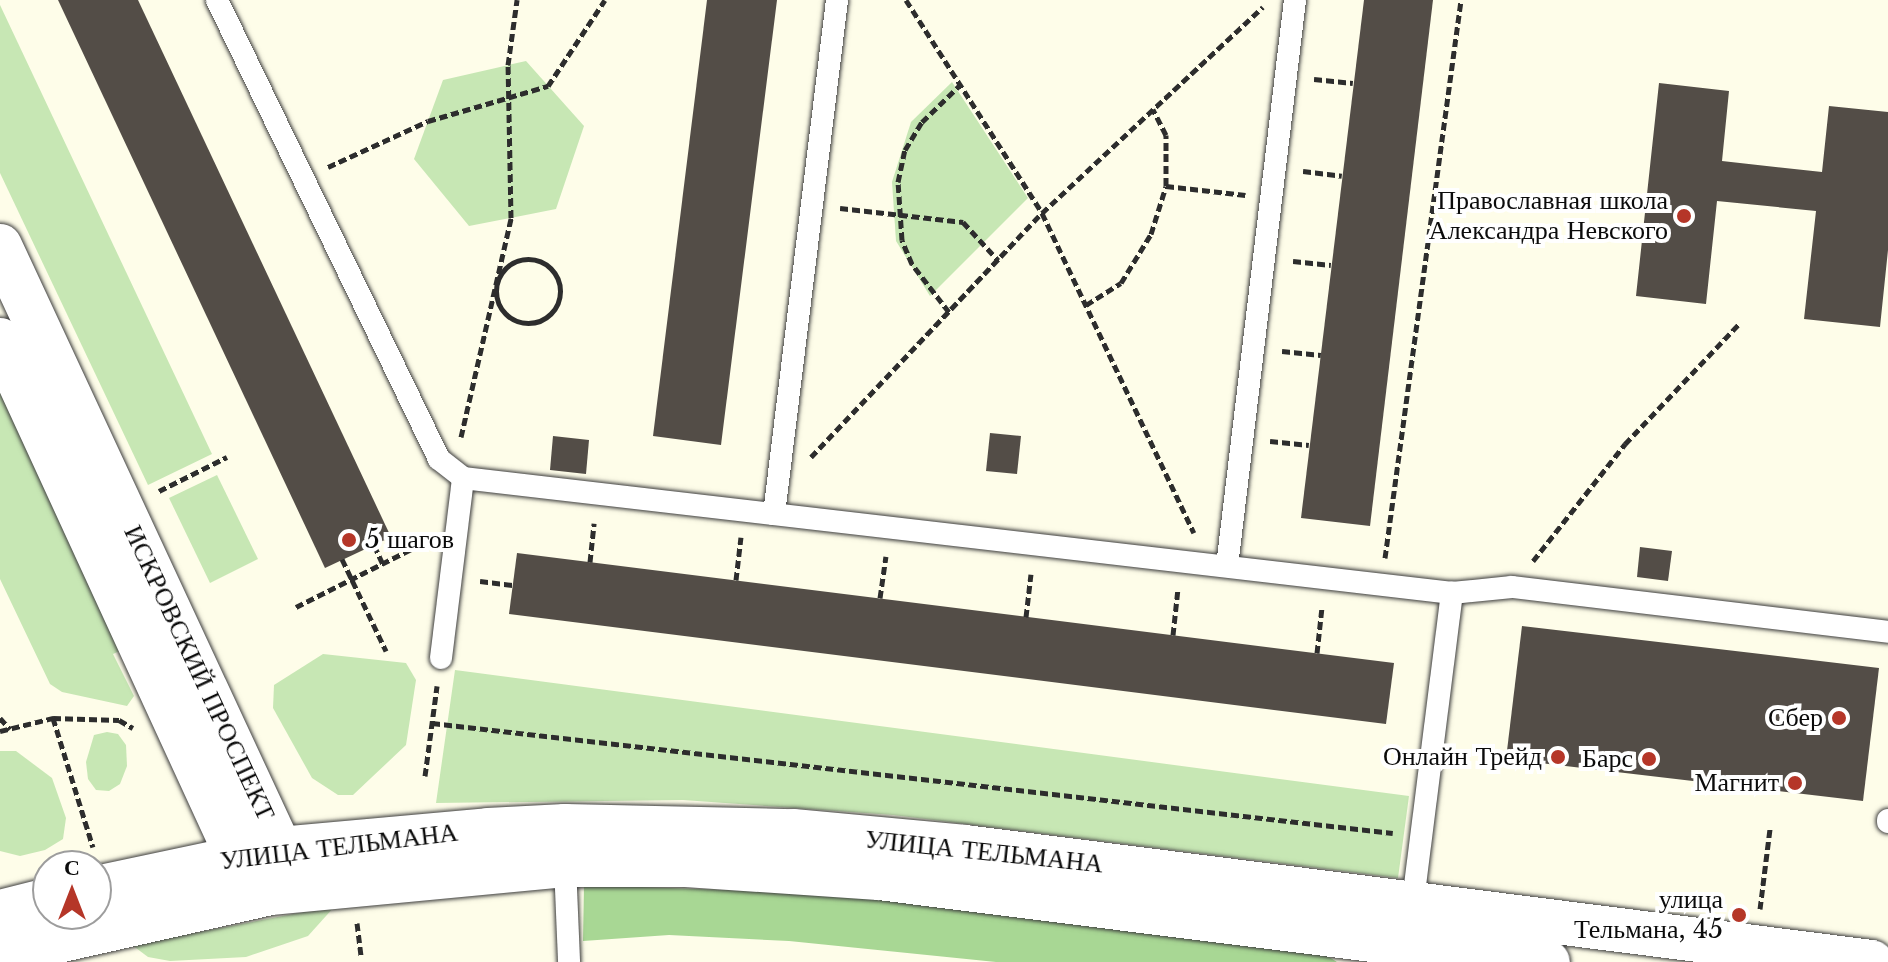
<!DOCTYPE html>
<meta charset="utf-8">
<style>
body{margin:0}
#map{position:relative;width:1888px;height:962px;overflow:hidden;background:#fefde9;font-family:"Libre Baskerville",serif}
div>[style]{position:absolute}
.green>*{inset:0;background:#c7e7b4}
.forest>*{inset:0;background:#a8d794}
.building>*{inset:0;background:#534d47}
.path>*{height:5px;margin-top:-2.5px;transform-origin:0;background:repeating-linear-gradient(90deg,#2d2d2d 0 8px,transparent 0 12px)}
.path>.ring{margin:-2.5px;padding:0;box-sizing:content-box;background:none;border:5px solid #2d2d2d;border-radius:50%}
.roads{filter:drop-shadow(0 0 2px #3e3e3e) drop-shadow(0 0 2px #3e3e3e)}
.service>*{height:22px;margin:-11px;padding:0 11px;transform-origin:11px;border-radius:11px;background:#fff}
.tertiary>*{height:44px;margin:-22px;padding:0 22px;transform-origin:22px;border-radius:22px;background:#fff}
.dots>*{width:22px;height:22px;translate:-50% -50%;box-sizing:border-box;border:4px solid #fff;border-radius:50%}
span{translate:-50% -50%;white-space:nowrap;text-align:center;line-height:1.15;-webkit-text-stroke:8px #fff;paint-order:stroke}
.poi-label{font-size:26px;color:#0b0b0b}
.right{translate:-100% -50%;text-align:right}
.left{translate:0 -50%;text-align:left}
.street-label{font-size:26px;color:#0b0b0b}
.north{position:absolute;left:32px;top:850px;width:80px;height:80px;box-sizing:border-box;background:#fff;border:2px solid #9d9d9d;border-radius:50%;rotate:0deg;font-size:22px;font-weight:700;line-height:32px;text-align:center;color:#0b0b0b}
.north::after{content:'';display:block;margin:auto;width:28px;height:36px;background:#b53628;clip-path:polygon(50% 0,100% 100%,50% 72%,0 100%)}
</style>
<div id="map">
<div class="green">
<i style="clip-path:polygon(0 5px,212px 454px,148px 485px,0 173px)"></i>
<i style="clip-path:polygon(526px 61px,584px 126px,556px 209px,469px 226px,414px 159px,443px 80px)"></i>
<i style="clip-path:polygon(952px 82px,1028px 198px,930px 296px,896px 241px,892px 182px,911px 122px)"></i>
<i style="clip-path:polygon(0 391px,122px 650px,113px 654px,134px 696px,127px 706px,62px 692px,50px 684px,0 579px)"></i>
<i style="clip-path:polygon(217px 475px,258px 559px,210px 583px,169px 498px)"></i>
<i style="clip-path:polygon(323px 654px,406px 663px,416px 680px,406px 745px,353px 795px,338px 795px,312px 778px,273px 708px,274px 685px)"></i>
<i style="clip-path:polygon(455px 670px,1409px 796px,1398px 878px,893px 815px,683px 800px,436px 803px)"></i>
<i style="clip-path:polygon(107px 732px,118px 734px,126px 745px,127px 766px,120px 784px,109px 791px,96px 790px,88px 779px,86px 762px,94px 735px)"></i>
<i style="clip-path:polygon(0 751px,16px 751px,52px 778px,66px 818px,63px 839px,45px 850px,20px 856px,0 851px)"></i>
<i style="clip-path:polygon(335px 906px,308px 936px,246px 957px,170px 961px,148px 957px,132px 945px)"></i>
</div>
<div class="forest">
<i style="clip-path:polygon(584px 885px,789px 892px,952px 905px,1323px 953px,1337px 962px,996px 962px,789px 941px,669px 935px,583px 941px)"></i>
</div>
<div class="building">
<i style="clip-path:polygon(58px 0,138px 0,391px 537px,325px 568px)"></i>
<i style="clip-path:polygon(707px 0,777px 0,721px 445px,653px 436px)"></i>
<i style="clip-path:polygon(1364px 0,1433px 0,1370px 526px,1301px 518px)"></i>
<i style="clip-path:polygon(1659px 83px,1729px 91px,1722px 161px,1822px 172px,1829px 106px,1888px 112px,1888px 250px,1880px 327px,1804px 319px,1816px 211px,1717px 201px,1706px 304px,1636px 296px)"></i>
<i style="clip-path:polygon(990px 433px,1021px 436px,1017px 474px,986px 471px)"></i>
<i style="clip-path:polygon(553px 436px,589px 440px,586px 474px,550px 470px)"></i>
<i style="clip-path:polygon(1640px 547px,1672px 551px,1668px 581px,1637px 577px)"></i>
<i style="clip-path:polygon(517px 553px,1394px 663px,1386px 724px,509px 614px)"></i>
<i style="clip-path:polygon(1522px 626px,1879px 668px,1863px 801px,1506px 759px)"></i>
</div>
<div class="path">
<i style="left:906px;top:0;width:253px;rotate:57.4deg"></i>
<i style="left:1042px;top:213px;width:354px;rotate:64.6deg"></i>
<i style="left:1314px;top:79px;width:39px;rotate:6deg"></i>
<i style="left:328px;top:167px;width:110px;rotate:-24.7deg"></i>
<i style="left:428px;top:121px;width:125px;rotate:-16.3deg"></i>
<i style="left:548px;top:86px;width:103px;rotate:-56.5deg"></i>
<i style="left:1303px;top:171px;width:39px;rotate:7deg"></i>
<i style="left:1166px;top:186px;width:80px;rotate:6.5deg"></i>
<i style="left:840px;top:208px;width:124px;rotate:6.5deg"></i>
<i style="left:963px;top:222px;width:52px;rotate:47.4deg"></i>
<i class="ring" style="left:496px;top:259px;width:59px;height:59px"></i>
<i style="left:1293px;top:261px;width:38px;rotate:6deg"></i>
<i style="left:1086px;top:305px;width:41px;rotate:-32.2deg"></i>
<i style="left:1121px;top:283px;width:57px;rotate:-58.5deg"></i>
<i style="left:1151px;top:234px;width:50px;rotate:-72.6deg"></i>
<i style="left:1166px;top:186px;width:51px;rotate:-90deg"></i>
<i style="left:1166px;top:135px;width:29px;rotate:-117deg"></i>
<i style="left:949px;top:312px;width:61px;rotate:-127.6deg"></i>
<i style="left:912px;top:264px;width:26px;rotate:-113deg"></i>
<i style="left:902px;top:240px;width:58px;rotate:-93.9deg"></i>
<i style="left:898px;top:182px;width:33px;rotate:-78deg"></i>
<i style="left:905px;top:150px;width:33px;rotate:-59deg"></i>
<i style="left:922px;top:122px;width:53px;rotate:-44.2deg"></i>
<i style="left:1282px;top:351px;width:39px;rotate:6deg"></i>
<i style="left:461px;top:437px;width:225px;rotate:-77.1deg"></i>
<i style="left:511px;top:218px;width:153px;rotate:-91.1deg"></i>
<i style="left:508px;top:65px;width:66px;rotate:-82.1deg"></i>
<i style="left:1270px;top:441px;width:39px;rotate:6deg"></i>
<i style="left:811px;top:457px;width:336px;rotate:-46.6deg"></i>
<i style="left:1042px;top:213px;width:302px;rotate:-43deg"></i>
<i style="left:159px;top:491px;width:76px;rotate:-26.6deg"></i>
<i style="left:374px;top:545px;width:23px;rotate:65deg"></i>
<i style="left:1385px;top:558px;width:563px;rotate:-82.24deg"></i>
<i style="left:342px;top:559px;width:102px;rotate:64.4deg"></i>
<i style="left:1533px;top:561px;width:149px;rotate:-51.8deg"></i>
<i style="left:1625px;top:444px;width:167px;rotate:-46.5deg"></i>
<i style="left:590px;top:562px;width:39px;rotate:-84deg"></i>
<i style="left:736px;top:580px;width:43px;rotate:-83.4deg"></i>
<i style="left:480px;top:581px;width:33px;rotate:7deg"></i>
<i style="left:880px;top:598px;width:42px;rotate:-81.9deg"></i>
<i style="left:296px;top:607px;width:142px;rotate:-26.7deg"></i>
<i style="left:1026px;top:617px;width:43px;rotate:-83.4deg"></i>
<i style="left:1173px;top:635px;width:47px;rotate:-83.9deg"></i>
<i style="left:1317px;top:653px;width:46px;rotate:-83.8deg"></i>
<i style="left:0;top:718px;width:15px;rotate:48deg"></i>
<i style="left:53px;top:718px;width:135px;rotate:72.8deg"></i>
<i style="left:432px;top:723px;width:967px;rotate:6.53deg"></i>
<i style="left:0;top:731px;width:55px;rotate:-13.8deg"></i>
<i style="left:53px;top:718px;width:66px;rotate:1.7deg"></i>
<i style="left:119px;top:720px;width:16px;rotate:30deg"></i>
<i style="left:425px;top:776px;width:91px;rotate:-82.4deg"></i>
<i style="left:1760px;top:909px;width:81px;rotate:-82.9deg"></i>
<i style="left:357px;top:923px;width:35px;rotate:83deg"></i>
</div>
<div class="roads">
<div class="service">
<i style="left:217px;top:0;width:510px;rotate:64.19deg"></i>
<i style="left:439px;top:459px;width:31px;rotate:38deg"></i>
<i style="left:463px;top:478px;width:996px;rotate:6.63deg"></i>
<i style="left:1452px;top:593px;width:60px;rotate:-5.7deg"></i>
<i style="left:1512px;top:587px;width:379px;rotate:6.8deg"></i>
<i style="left:774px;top:514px;width:518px;rotate:-83.01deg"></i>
<i style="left:1227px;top:566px;width:570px;rotate:-83.15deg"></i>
<i style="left:441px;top:658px;width:181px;rotate:-83deg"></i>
<i style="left:1888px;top:820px;width:2px;rotate:90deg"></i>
<i style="left:565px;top:865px;width:97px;rotate:87.6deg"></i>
<i style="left:1412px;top:909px;width:319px;rotate:-82.8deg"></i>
</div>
<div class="tertiary">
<i style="left:0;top:246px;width:665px;rotate:65.09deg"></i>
<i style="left:280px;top:849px;width:29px;rotate:104deg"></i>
<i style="left:0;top:340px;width:568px;rotate:65.33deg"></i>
<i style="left:237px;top:856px;width:30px;rotate:48deg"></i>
<i style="left:96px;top:888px;width:188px;rotate:-12deg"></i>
<i style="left:280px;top:849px;width:209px;rotate:-5.2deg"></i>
<i style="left:488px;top:830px;width:77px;rotate:-3deg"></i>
<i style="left:565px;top:826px;width:228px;rotate:1.3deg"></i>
<i style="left:793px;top:831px;width:173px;rotate:5.3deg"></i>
<i style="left:965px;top:847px;width:914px;rotate:7.23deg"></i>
<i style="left:0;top:912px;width:49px;rotate:-14deg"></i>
<i style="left:0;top:954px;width:277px;rotate:-12.7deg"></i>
<i style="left:270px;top:893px;width:296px;rotate:-5.4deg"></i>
<i style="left:565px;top:865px;width:121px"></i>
<i style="left:686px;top:865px;width:193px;rotate:3.9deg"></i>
<i style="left:879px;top:878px;width:674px;rotate:7.16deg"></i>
</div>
</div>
<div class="dots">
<i style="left:1684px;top:216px;background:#b53628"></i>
<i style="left:349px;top:540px;background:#b53628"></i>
<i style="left:1839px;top:718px;background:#b53628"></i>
<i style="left:1558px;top:757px;background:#b53628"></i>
<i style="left:1649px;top:759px;background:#b53628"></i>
<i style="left:1795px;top:783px;background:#b53628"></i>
<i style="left:1739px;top:915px;background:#b53628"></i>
</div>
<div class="poi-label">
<span class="right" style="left:1668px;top:216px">Православная школа<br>Александра Невского</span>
<span class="left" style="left:365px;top:540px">5 шагов</span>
<span class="right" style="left:1823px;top:718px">Сбер</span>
<span class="right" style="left:1542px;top:757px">Онлайн Трейд</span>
<span class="right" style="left:1633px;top:759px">Барс</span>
<span class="right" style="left:1779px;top:783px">Магнит</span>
<span class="right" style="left:1723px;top:915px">улица<br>Тельмана, 45</span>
</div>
<div class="street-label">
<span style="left:199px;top:673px;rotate:65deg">ИСКРОВСКИЙ ПРОСПЕКТ</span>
<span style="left:339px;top:847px;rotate:-7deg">УЛИЦА ТЕЛЬМАНА</span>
<span style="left:984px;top:852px;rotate:6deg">УЛИЦА ТЕЛЬМАНА</span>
</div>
<div class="north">С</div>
</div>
